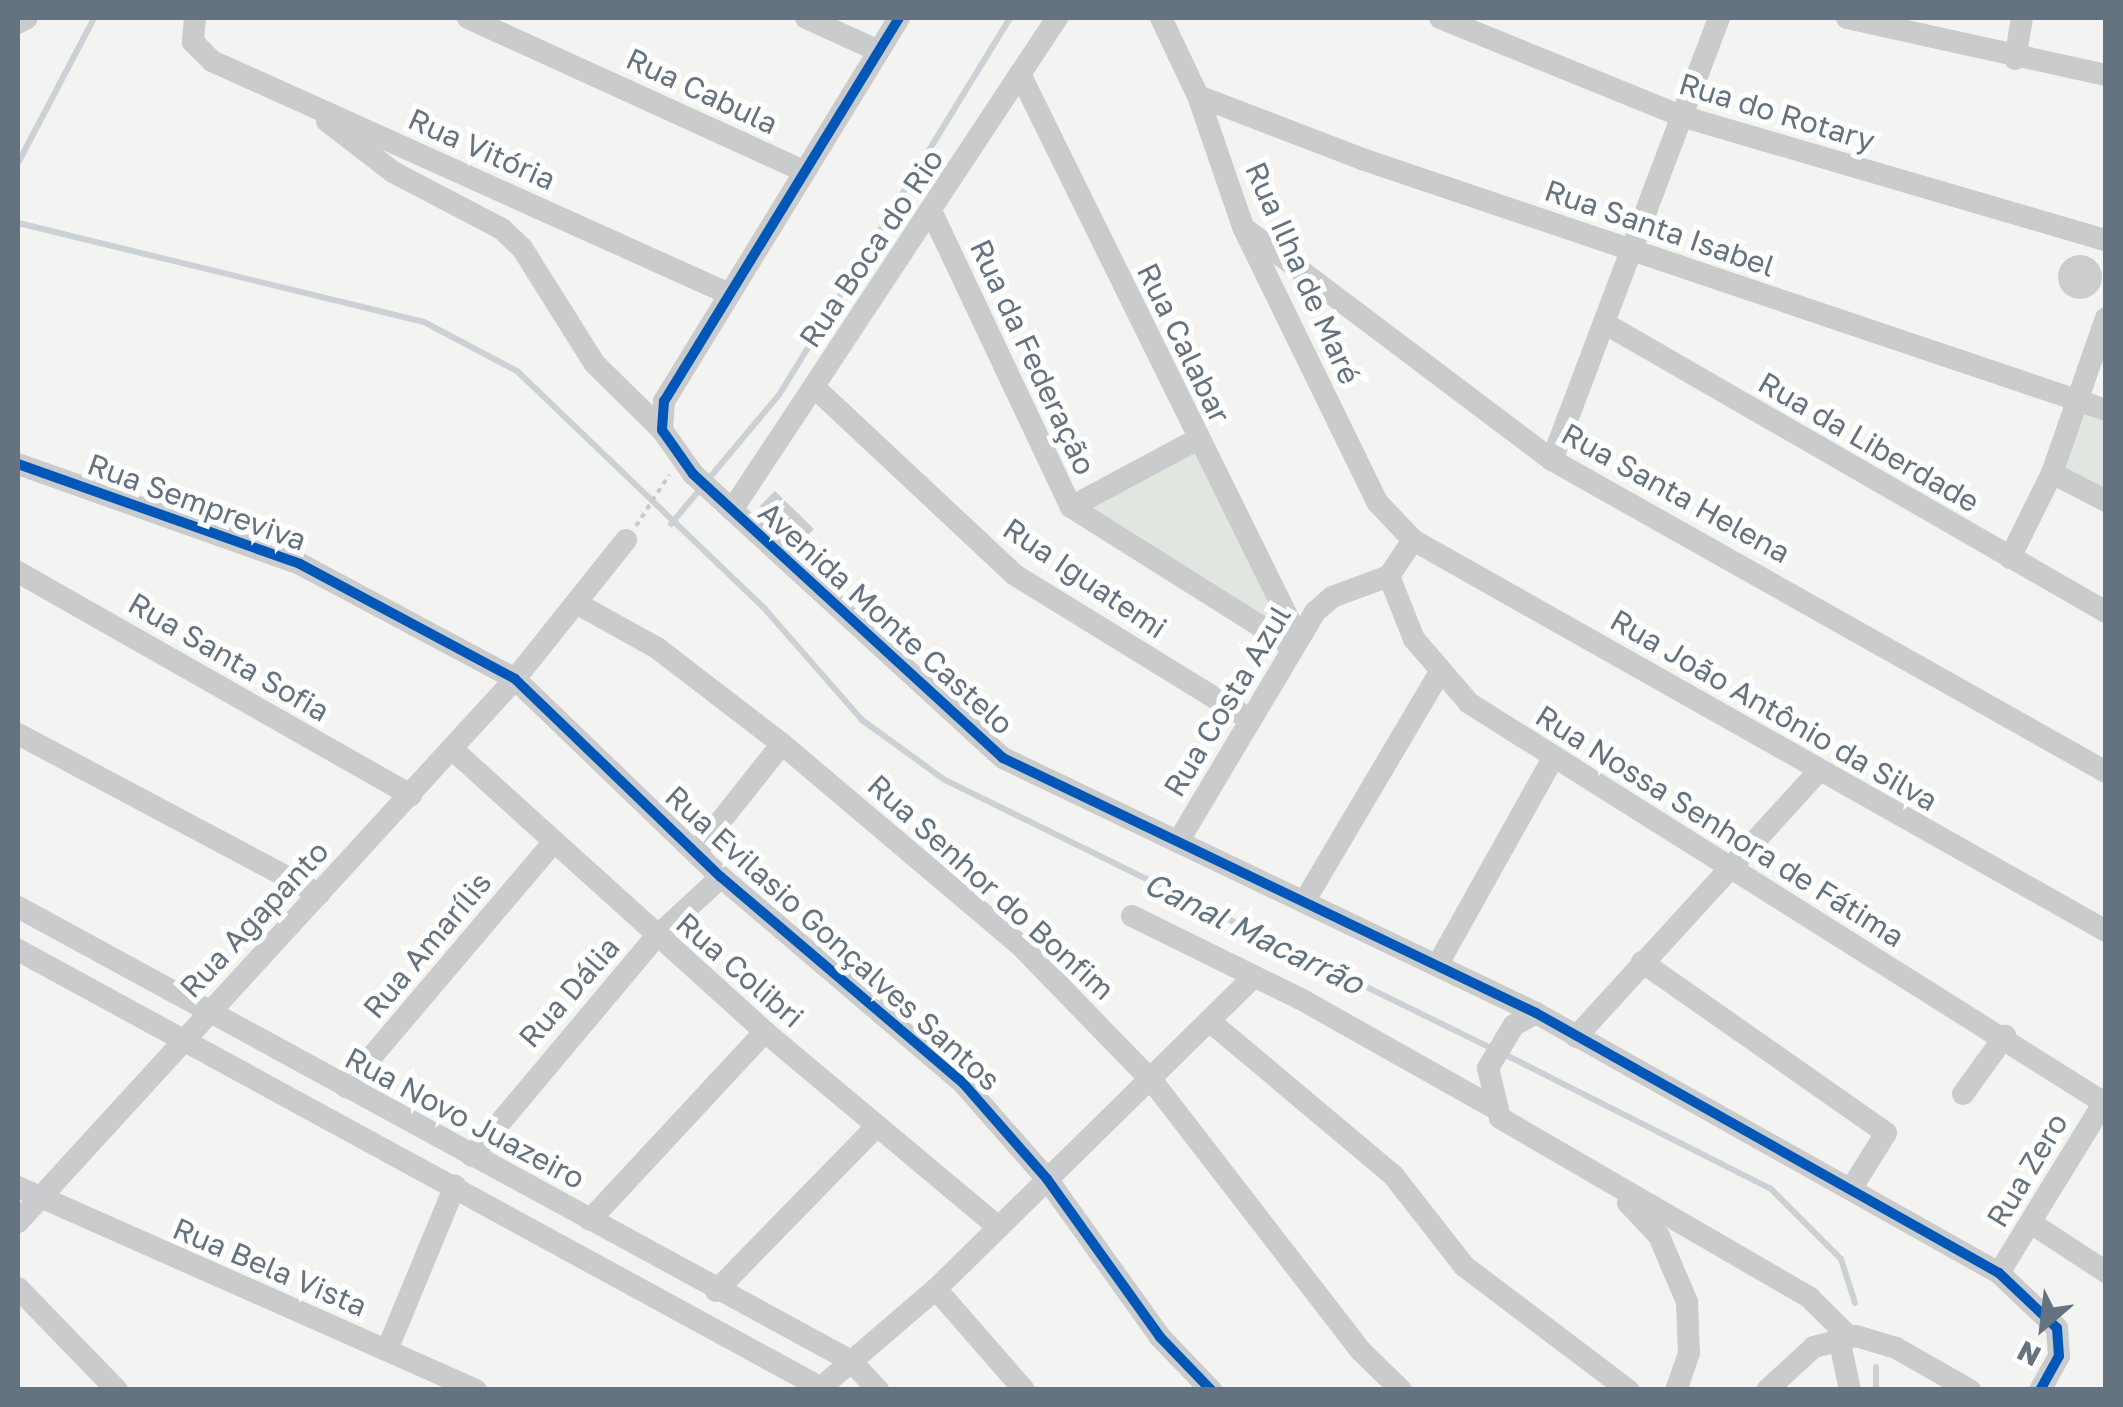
<!DOCTYPE html>
<meta charset="utf-8">
<style>
body{margin:0}
#map{position:relative;width:2123px;height:1407px;overflow:hidden;background:#f3f3f2;font-family:"Golos Text",sans-serif}
div>[style]{position:absolute}
.green>*{inset:0;background:#e2e6e0}
.stream>*{height:6px;margin:-3px;padding:0 3px;transform-origin:3px;border-radius:3px;background:#cbd1d5}
.building>*{inset:0;background:#cbcccd}
.round{border-radius:50%}
.path>*{height:4px;margin-top:-2px;transform-origin:0;background:repeating-linear-gradient(90deg,#c8c8c8 0 5px,transparent 0 10px)}
.minor>*{height:22px;margin:-11px;padding:0 11px;transform-origin:11px;border-radius:11px;background:#c9cbcc}
.cycleway>*{height:10px;margin:-5px;padding:0 5px;transform-origin:5px;border-radius:5px;background:#0057b8}
span{translate:-50% -50%;white-space:nowrap;text-align:center;line-height:1.15;-webkit-text-stroke:10px #fff;paint-order:stroke}
.street-label{font-size:30px;color:#657380}
.water-label{font-size:32px;color:#61747e;font-style:italic}
.frame{position:absolute;inset:0;border:20px solid #657380;pointer-events:none}
.north{position:absolute;left:1993px;top:1277px;width:100px;height:100px;-webkit-text-stroke:8px #fff;paint-order:stroke;rotate:208deg;font-size:28px;font-weight:700;line-height:40px;text-align:center;color:#657380}
.north::after{content:'';display:block;margin:auto;width:35px;height:45px;background:#657380;clip-path:polygon(50% 0,100% 100%,50% 72%,0 100%)}
</style>
<div id="map">
<div class="green">
<i style="clip-path:polygon(2079px 410px,2105px 420px,2105px 496px,2058px 472px)"></i>
<i style="clip-path:polygon(1195px 447px,1290px 637px,1078px 509px)"></i>
</div>
<div class="stream">
<i style="left:18px;top:163px;width:164px;rotate:-62.3deg"></i>
<i style="left:18px;top:223px;width:418px;rotate:13.7deg"></i>
<i style="left:424px;top:322px;width:105px;rotate:27.8deg"></i>
<i style="left:517px;top:371px;width:342px;rotate:43.8deg"></i>
<i style="left:764px;top:608px;width:149px;rotate:48.8deg"></i>
<i style="left:862px;top:720px;width:102px;rotate:35.9deg"></i>
<i style="left:945px;top:780px;width:610px;rotate:26.15deg"></i>
<i style="left:671px;top:524px;width:168px;rotate:-50.1deg"></i>
<i style="left:779px;top:395px;width:442px;rotate:-58.5deg"></i>
<i style="left:1504px;top:1054px;width:299px;rotate:26.8deg"></i>
<i style="left:1771px;top:1189px;width:99px;rotate:45deg"></i>
<i style="left:1841px;top:1259px;width:46px;rotate:72.3deg"></i>
<i style="left:1876px;top:1367px;width:23px;rotate:90deg"></i>
</div>
<div class="building">
<i class="round" style="left:2058px;top:255px;width:44px;height:44px"></i>
<i style="clip-path:polygon(775px 491px,814px 529px,799px 544px,760px 506px)"></i>
</div>
<div class="path">
<i style="left:636px;top:526px;width:61px;rotate:-57.1deg"></i>
</div>
<div class="minor">
<i style="left:195px;top:18px;width:24px;rotate:95deg"></i>
<i style="left:193px;top:42px;width:27px;rotate:45deg"></i>
<i style="left:212px;top:61px;width:565px;rotate:24.25deg"></i>
<i style="left:468px;top:18px;width:367px;rotate:24.5deg"></i>
<i style="left:806px;top:18px;width:80px;rotate:24.3deg"></i>
<i style="left:899px;top:18px;width:449px;rotate:121.5deg"></i>
<i style="left:664px;top:401px;width:29px;rotate:94deg"></i>
<i style="left:662px;top:430px;width:54px;rotate:54.8deg"></i>
<i style="left:693px;top:474px;width:420px;rotate:42.5deg"></i>
<i style="left:1003px;top:758px;width:591px;rotate:25.57deg"></i>
<i style="left:1536px;top:1013px;width:531px;rotate:29.32deg"></i>
<i style="left:1999px;top:1273px;width:80px;rotate:43.5deg"></i>
<i style="left:2057px;top:1328px;width:28px;rotate:86deg"></i>
<i style="left:2059px;top:1356px;width:39px;rotate:119deg"></i>
<i style="left:1161px;top:18px;width:86px;rotate:64.6deg"></i>
<i style="left:1198px;top:96px;width:139px;rotate:71deg"></i>
<i style="left:1243px;top:227px;width:306px;rotate:64deg"></i>
<i style="left:1377px;top:502px;width:52px;rotate:46.5deg"></i>
<i style="left:1413px;top:540px;width:796px;rotate:29.43deg"></i>
<i style="left:1440px;top:18px;width:260px;rotate:22.1deg"></i>
<i style="left:1681px;top:116px;width:443px;rotate:16.3deg"></i>
<i style="left:1847px;top:18px;width:265px;rotate:12.4deg"></i>
<i style="left:18px;top:23px;width:10px;rotate:-29deg"></i>
<i style="left:2015px;top:59px;width:42px;rotate:-80.3deg"></i>
<i style="left:1020px;top:74px;width:627px;rotate:63.76deg"></i>
<i style="left:1198px;top:96px;width:176px;rotate:21deg"></i>
<i style="left:1362px;top:159px;width:785px;rotate:18.64deg"></i>
<i style="left:327px;top:121px;width:83px;rotate:37.7deg"></i>
<i style="left:393px;top:172px;width:123px;rotate:27.6deg"></i>
<i style="left:502px;top:229px;width:28px;rotate:44deg"></i>
<i style="left:522px;top:248px;width:136px;rotate:57.9deg"></i>
<i style="left:594px;top:363px;width:95px;rotate:44.6deg"></i>
<i style="left:932px;top:213px;width:325px;rotate:64.7deg"></i>
<i style="left:1071px;top:507px;width:261px;rotate:32.2deg"></i>
<i style="left:1248px;top:231px;width:381px;rotate:37deg"></i>
<i style="left:1552px;top:460px;width:636px;rotate:29.39deg"></i>
<i style="left:1604px;top:323px;width:579px;rotate:29.93deg"></i>
<i style="left:814px;top:387px;width:275px;rotate:43.1deg"></i>
<i style="left:1015px;top:575px;width:275px;rotate:31.6deg"></i>
<i style="left:1552px;top:460px;width:472px;rotate:-69.3deg"></i>
<i style="left:18px;top:464px;width:299px;rotate:19.5deg"></i>
<i style="left:300px;top:564px;width:244px;rotate:28.1deg"></i>
<i style="left:515px;top:679px;width:286px;rotate:43.9deg"></i>
<i style="left:721px;top:877px;width:318px;rotate:40.4deg"></i>
<i style="left:963px;top:1083px;width:128px;rotate:48.8deg"></i>
<i style="left:1047px;top:1179px;width:194px;rotate:54.4deg"></i>
<i style="left:1160px;top:1337px;width:74px;rotate:46.1deg"></i>
<i style="left:2052px;top:473px;width:61px;rotate:27.4deg"></i>
<i style="left:1071px;top:507px;width:144px;rotate:-28.2deg"></i>
<i style="left:732px;top:510px;width:590px;rotate:-56.55deg"></i>
<i style="left:1413px;top:540px;width:43px;rotate:123.7deg"></i>
<i style="left:1389px;top:576px;width:68px;rotate:68.4deg"></i>
<i style="left:1414px;top:639px;width:84px;rotate:49.3deg"></i>
<i style="left:1469px;top:703px;width:753px;rotate:32.19deg"></i>
<i style="left:2010px;top:558px;width:95px;rotate:-63.7deg"></i>
<i style="left:2052px;top:473px;width:164px;rotate:-70.8deg"></i>
<i style="left:18px;top:572px;width:452px;rotate:29.6deg"></i>
<i style="left:576px;top:603px;width:93px;rotate:29.1deg"></i>
<i style="left:657px;top:648px;width:158px;rotate:37.5deg"></i>
<i style="left:782px;top:744px;width:313px;rotate:40.2deg"></i>
<i style="left:1021px;top:946px;width:190px;rotate:45.9deg"></i>
<i style="left:1153px;top:1082px;width:340px;rotate:52.3deg"></i>
<i style="left:1361px;top:1351px;width:56px;rotate:44.3deg"></i>
<i style="left:18px;top:734px;width:341px;rotate:28deg"></i>
<i style="left:452px;top:749px;width:422px;rotate:42.1deg"></i>
<i style="left:765px;top:1032px;width:302px;rotate:39.9deg"></i>
<i style="left:1178px;top:842px;width:268px;rotate:-59.2deg"></i>
<i style="left:1315px;top:612px;width:23px;rotate:-41deg"></i>
<i style="left:1332px;top:597px;width:61px;rotate:-20.2deg"></i>
<i style="left:696px;top:852px;width:138px;rotate:-51.5deg"></i>
<i style="left:1304px;top:902px;width:264px;rotate:-59.4deg"></i>
<i style="left:18px;top:907px;width:949px;rotate:28.59deg"></i>
<i style="left:851px;top:1361px;width:40px;rotate:47deg"></i>
<i style="left:1132px;top:916px;width:186px;rotate:26.2deg"></i>
<i style="left:1299px;top:998px;width:220px;rotate:29.4deg"></i>
<i style="left:18px;top:950px;width:919px;rotate:28.6deg"></i>
<i style="left:1642px;top:962px;width:298px;rotate:35deg"></i>
<i style="left:1886px;top:1133px;width:62px;rotate:121.9deg"></i>
<i style="left:1438px;top:964px;width:234px;rotate:-60.8deg"></i>
<i style="left:1536px;top:1013px;width:25px;rotate:151deg"></i>
<i style="left:1514px;top:1025px;width:50px;rotate:121.2deg"></i>
<i style="left:1488px;top:1068px;width:51px;rotate:76.5deg"></i>
<i style="left:1500px;top:1118px;width:358px;rotate:30.1deg"></i>
<i style="left:1810px;top:1298px;width:55px;rotate:45deg"></i>
<i style="left:1213px;top:1024px;width:235px;rotate:40deg"></i>
<i style="left:1393px;top:1175px;width:115px;rotate:52deg"></i>
<i style="left:1464px;top:1266px;width:206px;rotate:37.1deg"></i>
<i style="left:1576px;top:1037px;width:360px;rotate:-47.6deg"></i>
<i style="left:346px;top:1087px;width:321px;rotate:-49.7deg"></i>
<i style="left:1963px;top:1094px;width:72px;rotate:-54.1deg"></i>
<i style="left:472px;top:1156px;width:286px;rotate:-50deg"></i>
<i style="left:656px;top:937px;width:88px;rotate:-42.7deg"></i>
<i style="left:18px;top:1187px;width:501px;rotate:23.9deg"></i>
<i style="left:1628px;top:1203px;width:45px;rotate:46.8deg"></i>
<i style="left:1659px;top:1236px;width:72px;rotate:67deg"></i>
<i style="left:1687px;top:1302px;width:51px;rotate:87.8deg"></i>
<i style="left:1689px;top:1353px;width:39px;rotate:109deg"></i>
<i style="left:590px;top:1220px;width:257px;rotate:-47.1deg"></i>
<i style="left:18px;top:1222px;width:736px;rotate:-47.53deg"></i>
<i style="left:515px;top:679px;width:178px;rotate:-51.4deg"></i>
<i style="left:2031px;top:1223px;width:90px;rotate:33.2deg"></i>
<i style="left:1999px;top:1273px;width:204px;rotate:-58.4deg"></i>
<i style="left:18px;top:1288px;width:142px;rotate:45.9deg"></i>
<i style="left:936px;top:1289px;width:134px;rotate:48.9deg"></i>
<i style="left:716px;top:1291px;width:231px;rotate:-45.7deg"></i>
<i style="left:1839px;top:1338px;width:53px;rotate:78.1deg"></i>
<i style="left:387px;top:1350px;width:178px;rotate:-67.5deg"></i>
<i style="left:818px;top:1390px;width:155px;rotate:-40.6deg"></i>
<i style="left:936px;top:1289px;width:445px;rotate:-44.5deg"></i>
<i style="left:1767px;top:1390px;width:64px;rotate:-42.5deg"></i>
<i style="left:1814px;top:1347px;width:43px;rotate:-14.7deg"></i>
<i style="left:1856px;top:1336px;width:42px;rotate:16.7deg"></i>
<i style="left:1896px;top:1348px;width:85px;rotate:29.6deg"></i>
</div>
<div class="cycleway">
<i style="left:899px;top:18px;width:449px;rotate:121.5deg"></i>
<i style="left:664px;top:401px;width:29px;rotate:94deg"></i>
<i style="left:662px;top:430px;width:54px;rotate:54.8deg"></i>
<i style="left:693px;top:474px;width:420px;rotate:42.5deg"></i>
<i style="left:1003px;top:758px;width:591px;rotate:25.57deg"></i>
<i style="left:1536px;top:1013px;width:531px;rotate:29.32deg"></i>
<i style="left:1999px;top:1273px;width:80px;rotate:43.5deg"></i>
<i style="left:2057px;top:1328px;width:28px;rotate:86deg"></i>
<i style="left:2059px;top:1356px;width:39px;rotate:119deg"></i>
<i style="left:18px;top:464px;width:299px;rotate:19.5deg"></i>
<i style="left:300px;top:564px;width:244px;rotate:28.1deg"></i>
<i style="left:515px;top:679px;width:286px;rotate:43.9deg"></i>
<i style="left:721px;top:877px;width:318px;rotate:40.4deg"></i>
<i style="left:963px;top:1083px;width:128px;rotate:48.8deg"></i>
<i style="left:1047px;top:1179px;width:194px;rotate:54.4deg"></i>
<i style="left:1160px;top:1337px;width:74px;rotate:46.1deg"></i>
</div>
<div class="street-label">
<span style="left:702px;top:91px;rotate:25deg">Rua Cabula</span>
<span style="left:1777px;top:112px;rotate:17deg">Rua do Rotary</span>
<span style="left:482px;top:149px;rotate:24deg">Rua Vitória</span>
<span style="left:1660px;top:228px;rotate:19deg">Rua Santa Isabel</span>
<span style="left:871px;top:248px;rotate:-56deg">Rua Boca do Rio</span>
<span style="left:1303px;top:273px;rotate:66deg">Rua Ilha de Maré</span>
<span style="left:1184px;top:343px;rotate:64deg">Rua Calabar</span>
<span style="left:1033px;top:357px;rotate:65deg">Rua da Federação</span>
<span style="left:1869px;top:442px;rotate:30deg">Rua da Liberdade</span>
<span style="left:1676px;top:493px;rotate:29deg">Rua Santa Helena</span>
<span style="left:197px;top:502px;rotate:20deg">Rua Sempreviva</span>
<span style="left:1085px;top:578px;rotate:34deg">Rua Iguatemi</span>
<span style="left:886px;top:618px;rotate:42deg">Avenida Monte Castelo</span>
<span style="left:229px;top:657px;rotate:30deg">Rua Santa Sofia</span>
<span style="left:1227px;top:701px;rotate:-59deg">Rua Costa Azul</span>
<span style="left:1774px;top:710px;rotate:30deg">Rua João Antônio da Silva</span>
<span style="left:1720px;top:826px;rotate:32deg">Rua Nossa Senhora de Fátima</span>
<span style="left:991px;top:887px;rotate:42deg">Rua Senhor do Bonfim</span>
<span style="left:254px;top:919px;rotate:-47deg">Rua Agapanto</span>
<span style="left:833px;top:938px;rotate:42deg">Rua Evilasio Gonçalves Santos</span>
<span style="left:427px;top:945px;rotate:-50deg">Rua Amarílis</span>
<span style="left:740px;top:970px;rotate:41deg">Rua Colibri</span>
<span style="left:569px;top:992px;rotate:-49deg">Rua Dália</span>
<span style="left:465px;top:1118px;rotate:28deg">Rua Novo Juazeiro</span>
<span style="left:2027px;top:1170px;rotate:-59deg">Rua Zero</span>
<span style="left:270px;top:1267px;rotate:23deg">Rua Bela Vista</span>
</div>
<div class="water-label">
<span style="left:1254px;top:933px;rotate:26deg">Canal Macarrão</span>
</div>
<div class="frame"></div>
<div class="north">N</div>
</div>
